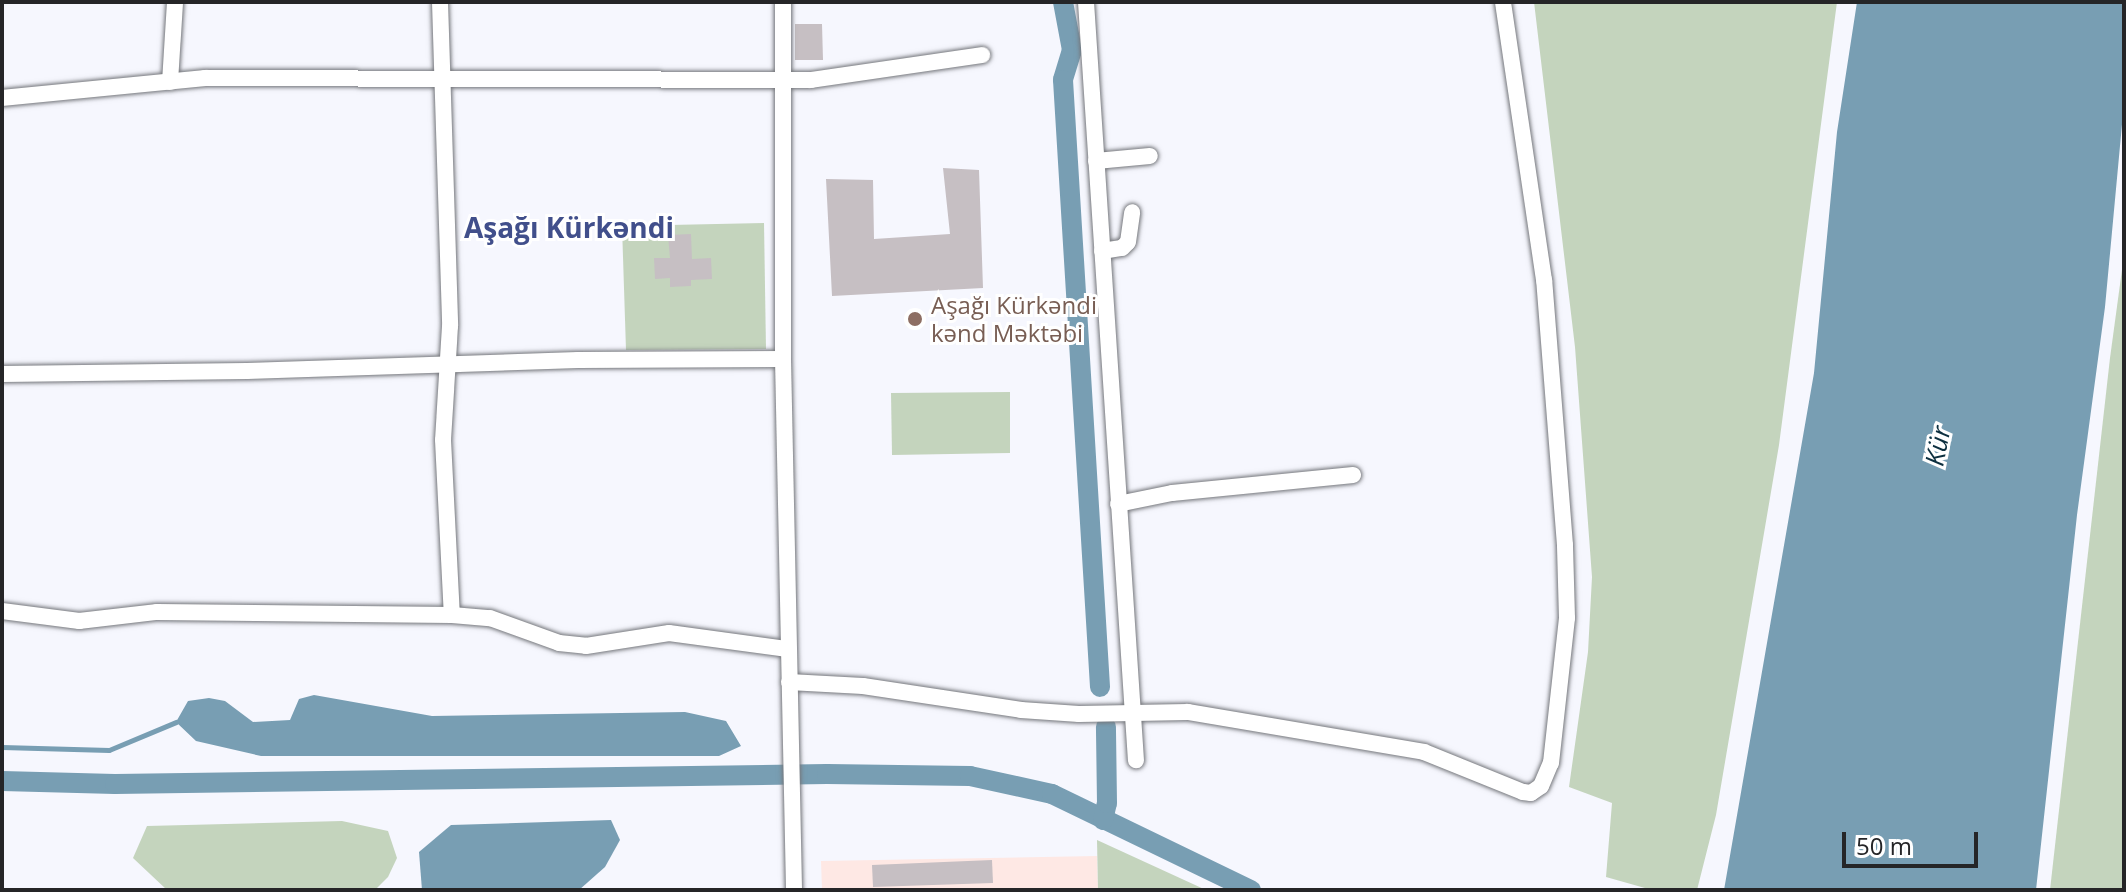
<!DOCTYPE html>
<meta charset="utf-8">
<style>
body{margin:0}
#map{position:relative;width:2126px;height:892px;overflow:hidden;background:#f6f7fe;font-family:"Open Sans",sans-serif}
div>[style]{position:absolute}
.industrial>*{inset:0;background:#fee8e4}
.green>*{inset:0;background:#c4d4bd}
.water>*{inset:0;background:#789eb3}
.stream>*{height:5px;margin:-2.5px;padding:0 2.5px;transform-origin:2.5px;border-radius:2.5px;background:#789eb3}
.canal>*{height:20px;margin:-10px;padding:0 10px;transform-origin:10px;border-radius:10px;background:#789eb3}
.building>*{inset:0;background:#c6bfc3}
.roads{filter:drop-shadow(0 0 2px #75777c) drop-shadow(0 0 2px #75777c)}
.minor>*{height:16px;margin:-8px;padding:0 8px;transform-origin:8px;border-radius:8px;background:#fff}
.dots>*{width:22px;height:22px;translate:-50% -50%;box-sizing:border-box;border:4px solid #fff;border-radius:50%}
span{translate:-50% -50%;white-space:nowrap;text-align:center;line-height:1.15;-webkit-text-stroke:6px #fff;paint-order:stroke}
.education-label{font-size:24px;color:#785e54}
.left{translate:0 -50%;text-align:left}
.water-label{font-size:26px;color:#0c2f3f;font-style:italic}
.quarter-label{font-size:28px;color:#414f8b;font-weight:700}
.frame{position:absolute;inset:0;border:4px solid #252527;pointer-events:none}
.scale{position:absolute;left:1842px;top:832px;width:136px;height:36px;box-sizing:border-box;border:4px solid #252527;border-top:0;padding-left:10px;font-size:24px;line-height:28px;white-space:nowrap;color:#252527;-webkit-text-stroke:6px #fff;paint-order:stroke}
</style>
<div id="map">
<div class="industrial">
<i style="clip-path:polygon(1097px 856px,1098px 890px,822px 890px,821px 861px)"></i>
</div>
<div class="green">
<i style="clip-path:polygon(1534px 2px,1837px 2px,1779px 445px,1716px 815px,1697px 890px,1652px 890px,1606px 877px,1612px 803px,1569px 787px,1588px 652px,1592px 577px,1575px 347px)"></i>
<i style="clip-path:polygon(764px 223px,766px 349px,626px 350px,622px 226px)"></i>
<i style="clip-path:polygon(2124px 255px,2124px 890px,2050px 890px,2110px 358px)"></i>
<i style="clip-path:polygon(1010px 392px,1010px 453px,892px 455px,891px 393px)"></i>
<i style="clip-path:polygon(342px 821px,388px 831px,397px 858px,388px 877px,375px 890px,167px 890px,133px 858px,147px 826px)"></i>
<i style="clip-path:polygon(1097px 840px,1206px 890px,1098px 890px)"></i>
</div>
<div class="water">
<i style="clip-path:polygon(1857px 2px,2124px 2px,2124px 103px,2105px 307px,2077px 515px,2036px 890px,1724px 890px,1814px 373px,1837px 132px)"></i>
<i style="clip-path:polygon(314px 695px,432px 716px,685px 712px,726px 721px,741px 746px,719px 756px,261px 756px,196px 741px,176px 722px,188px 701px,209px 698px,225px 701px,253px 722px,290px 720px,299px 699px)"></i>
<i style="clip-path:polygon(611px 820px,620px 840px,605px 867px,579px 890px,422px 890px,419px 852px,451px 825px)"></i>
</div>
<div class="stream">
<i style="left:2px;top:747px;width:107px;rotate:1.6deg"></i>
<i style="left:109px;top:750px;width:73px;rotate:-22.7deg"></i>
</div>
<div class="canal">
<i style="left:1063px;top:2px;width:49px;rotate:79.4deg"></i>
<i style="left:1072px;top:50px;width:31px;rotate:107deg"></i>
<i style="left:1063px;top:80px;width:608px;rotate:86.51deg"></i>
<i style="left:2px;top:781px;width:113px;rotate:1.5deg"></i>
<i style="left:115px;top:784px;width:712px;rotate:-0.8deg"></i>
<i style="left:827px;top:774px;width:143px;rotate:0.8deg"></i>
<i style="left:970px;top:776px;width:84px;rotate:12.4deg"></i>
<i style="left:1052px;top:794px;width:221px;rotate:25.8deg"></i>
<i style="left:1103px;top:820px;width:17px;rotate:-77deg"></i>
<i style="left:1107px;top:803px;width:76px;rotate:-90.8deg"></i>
</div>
<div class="building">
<i style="clip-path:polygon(795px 24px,822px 24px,823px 60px,795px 60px)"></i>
<i style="clip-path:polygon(943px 168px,979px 170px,983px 288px,832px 296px,826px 179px,873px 180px,874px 239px,950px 234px)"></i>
<i style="clip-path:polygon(691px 234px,692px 259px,711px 258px,712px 279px,691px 280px,691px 286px,670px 287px,670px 278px,655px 279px,654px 258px,670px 258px,668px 235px)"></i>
<i style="clip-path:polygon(992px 860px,993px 883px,873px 887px,872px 865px)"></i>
</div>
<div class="roads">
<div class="minor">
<i style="left:440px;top:2px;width:324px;rotate:88.2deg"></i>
<i style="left:450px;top:326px;width:114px;rotate:93.5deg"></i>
<i style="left:443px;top:440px;width:175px;rotate:87.1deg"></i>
<i style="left:783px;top:2px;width:357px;rotate:90deg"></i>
<i style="left:783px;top:359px;width:531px;rotate:88.81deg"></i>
<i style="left:1086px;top:2px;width:760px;rotate:86.23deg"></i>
<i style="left:170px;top:82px;width:80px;rotate:-86.4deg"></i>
<i style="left:2px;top:98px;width:204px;rotate:-5.6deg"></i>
<i style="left:205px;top:78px;width:606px;rotate:0.19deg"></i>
<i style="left:811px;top:80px;width:173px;rotate:-8.3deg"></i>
<i style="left:1096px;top:161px;width:54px;rotate:-5.3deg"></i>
<i style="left:1102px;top:251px;width:20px;rotate:-9deg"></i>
<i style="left:1122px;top:248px;width:8px;rotate:-45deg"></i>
<i style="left:1128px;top:242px;width:30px;rotate:-82deg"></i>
<i style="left:2px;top:374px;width:245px;rotate:-0.7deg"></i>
<i style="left:247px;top:371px;width:331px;rotate:-1.9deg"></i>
<i style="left:578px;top:360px;width:205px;rotate:-0.3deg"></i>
<i style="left:1118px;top:504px;width:55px;rotate:-11.5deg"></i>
<i style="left:1172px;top:493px;width:182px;rotate:-5.7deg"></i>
<i style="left:2px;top:611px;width:78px;rotate:7.4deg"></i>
<i style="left:79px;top:621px;width:79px;rotate:-6.6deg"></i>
<i style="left:157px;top:612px;width:295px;rotate:0.6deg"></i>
<i style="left:452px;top:615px;width:38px;rotate:5deg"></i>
<i style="left:490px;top:618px;width:73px;rotate:19.9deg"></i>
<i style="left:559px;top:643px;width:27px;rotate:6deg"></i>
<i style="left:586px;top:646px;width:84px;rotate:-8.9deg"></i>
<i style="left:669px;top:633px;width:120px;rotate:7.7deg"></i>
<i style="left:789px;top:682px;width:74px;rotate:3.1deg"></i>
<i style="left:863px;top:686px;width:160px;rotate:8.6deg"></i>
<i style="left:1021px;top:710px;width:58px;rotate:3.9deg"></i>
<i style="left:1079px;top:714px;width:109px;rotate:-1.1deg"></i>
<i style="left:1188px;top:712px;width:239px;rotate:9.6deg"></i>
<i style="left:1424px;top:752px;width:107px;rotate:22deg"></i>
<i style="left:1523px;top:792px;width:8px;rotate:7deg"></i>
<i style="left:1531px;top:793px;width:12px;rotate:-35deg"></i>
<i style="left:1541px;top:786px;width:25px;rotate:-67deg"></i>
<i style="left:1551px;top:763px;width:146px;rotate:-83.7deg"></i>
<i style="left:1567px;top:618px;width:73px;rotate:-91.6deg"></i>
<i style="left:1565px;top:545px;width:266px;rotate:-94.5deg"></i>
<i style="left:1544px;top:280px;width:281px;rotate:-98.4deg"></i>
</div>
</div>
<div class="dots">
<i style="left:915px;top:319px;background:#8d6e63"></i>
</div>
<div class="education-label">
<span class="left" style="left:931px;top:319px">Aşağı Kürkəndi<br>kənd Məktəbi</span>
</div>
<div class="water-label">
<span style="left:1938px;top:446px;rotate:-79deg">Kür</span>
</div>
<div class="quarter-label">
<span style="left:569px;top:227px">Aşağı Kürkəndi</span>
</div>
<div class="frame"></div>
<div class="scale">50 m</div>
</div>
